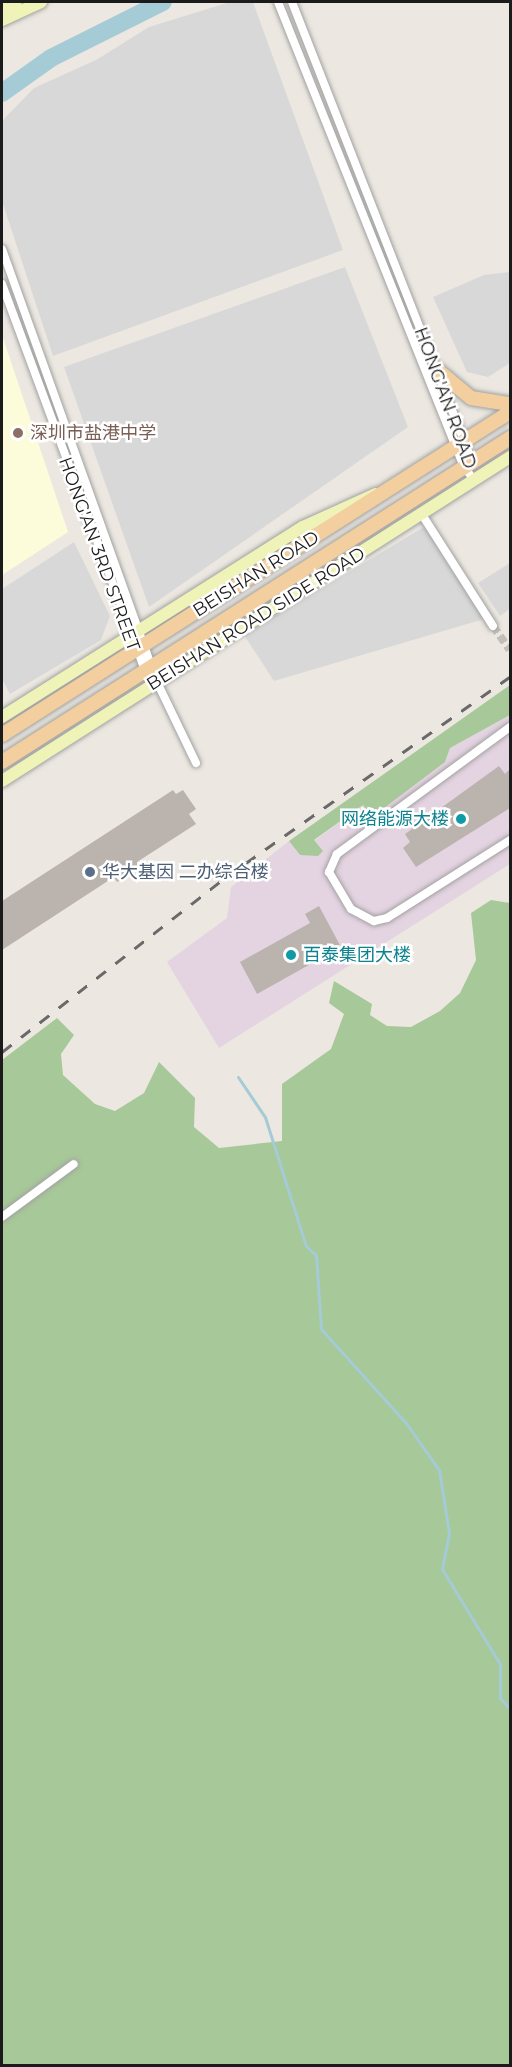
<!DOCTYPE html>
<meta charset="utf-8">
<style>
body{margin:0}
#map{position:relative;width:512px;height:2067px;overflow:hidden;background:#ece8e1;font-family:Montserrat,"Noto Sans SC",sans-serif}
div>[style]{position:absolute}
.residential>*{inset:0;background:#d9d8d8}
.industrial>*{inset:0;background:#e4d3e1}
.education>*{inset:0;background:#fcfcda}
.forest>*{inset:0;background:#a7c899}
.stream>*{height:3px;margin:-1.5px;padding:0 1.5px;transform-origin:1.5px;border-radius:1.5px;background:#a4cbd6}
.river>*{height:18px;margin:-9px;padding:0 9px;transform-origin:9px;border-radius:9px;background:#a4cbd6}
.building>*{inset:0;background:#bbb4ae}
.street-tunnel>*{height:8px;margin-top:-4px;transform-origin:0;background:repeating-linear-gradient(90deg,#c2bfb9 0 8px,transparent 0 12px)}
.roads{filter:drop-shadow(0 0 2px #a2a2a2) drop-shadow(0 0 2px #a2a2a2)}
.street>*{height:8px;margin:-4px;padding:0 4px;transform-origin:4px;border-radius:4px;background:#fff}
.secondary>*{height:12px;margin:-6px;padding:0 6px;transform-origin:6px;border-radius:6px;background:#f0f3b8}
.primary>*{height:14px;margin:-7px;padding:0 7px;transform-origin:7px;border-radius:7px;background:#f3ce9e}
.rail>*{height:3px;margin-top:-1.5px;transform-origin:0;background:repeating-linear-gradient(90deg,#696969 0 12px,transparent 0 24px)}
.dots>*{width:16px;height:16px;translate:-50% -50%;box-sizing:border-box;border:3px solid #fff;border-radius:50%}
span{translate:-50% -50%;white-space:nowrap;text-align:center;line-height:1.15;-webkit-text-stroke:5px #fff;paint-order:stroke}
.street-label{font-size:18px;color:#1b1b1b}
.education-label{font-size:18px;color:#785e54}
.left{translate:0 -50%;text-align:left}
.culture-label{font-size:18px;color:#0d838f}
.right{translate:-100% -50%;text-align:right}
.service-label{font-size:18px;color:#4e5e75}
.frame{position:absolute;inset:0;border:3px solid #1b1b1b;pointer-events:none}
</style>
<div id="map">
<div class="residential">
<i style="clip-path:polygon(230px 2px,253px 2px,343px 250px,53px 356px,2px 201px,2px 121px,34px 88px,96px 60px,149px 27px)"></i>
<i style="clip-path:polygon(345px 267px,408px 427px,149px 607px,64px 367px)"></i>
<i style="clip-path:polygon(510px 272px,510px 363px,488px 377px,467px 372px,433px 297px,484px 275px)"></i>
<i style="clip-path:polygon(424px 527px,484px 619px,274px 681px,244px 635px)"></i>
<i style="clip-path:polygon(74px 542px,110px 616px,101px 640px,10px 694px,2px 679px,2px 589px)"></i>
<i style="clip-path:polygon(510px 563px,510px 609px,500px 616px,478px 583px)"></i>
</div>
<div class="industrial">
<i style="clip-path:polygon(510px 715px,510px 864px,219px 1048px,167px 962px,227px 918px,231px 887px,289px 841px,300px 855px,323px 851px,314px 841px,363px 805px,372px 816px,445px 762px,450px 748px)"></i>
</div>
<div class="education">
<i style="clip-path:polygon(2px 335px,68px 532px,2px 575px)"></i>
</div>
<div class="forest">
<i style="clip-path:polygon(510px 685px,510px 715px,450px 748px,445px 762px,372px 817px,363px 805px,314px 840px,323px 851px,318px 856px,300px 855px,289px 841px)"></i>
<i style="clip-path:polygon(491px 900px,510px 903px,510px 2065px,2px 2066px,2px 1060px,57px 1018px,74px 1035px,61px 1054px,63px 1075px,95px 1104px,115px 1111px,144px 1093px,159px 1062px,195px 1098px,194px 1127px,219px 1148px,282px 1141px,282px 1084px,331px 1049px,344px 1014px,329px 1003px,334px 981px,372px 1004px,370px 1015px,387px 1026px,411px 1027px,440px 1011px,460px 993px,476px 960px,471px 913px)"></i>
</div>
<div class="stream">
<i style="left:238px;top:1077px;width:48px;rotate:56deg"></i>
<i style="left:265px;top:1117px;width:135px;rotate:72.4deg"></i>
<i style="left:306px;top:1246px;width:13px;rotate:42deg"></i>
<i style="left:316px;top:1255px;width:74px;rotate:86.1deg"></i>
<i style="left:321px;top:1329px;width:127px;rotate:47.9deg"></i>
<i style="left:406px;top:1423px;width:57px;rotate:54.9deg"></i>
<i style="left:439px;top:1470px;width:64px;rotate:81deg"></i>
<i style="left:449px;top:1533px;width:37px;rotate:101deg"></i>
<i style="left:442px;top:1569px;width:111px;rotate:58.6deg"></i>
<i style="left:500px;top:1664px;width:34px;rotate:90deg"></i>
<i style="left:500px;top:1698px;width:15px;rotate:48deg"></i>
</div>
<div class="river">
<i style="left:2px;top:93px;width:60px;rotate:-35.5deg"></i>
<i style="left:51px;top:58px;width:125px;rotate:-26.6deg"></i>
</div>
<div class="building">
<i style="clip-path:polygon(499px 766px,505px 774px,510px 769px,510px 808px,416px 867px,403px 848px,410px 842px,405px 834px)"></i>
<i style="clip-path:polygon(173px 790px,176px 794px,183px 790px,196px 809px,189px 814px,196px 824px,137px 862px,140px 867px,117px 882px,114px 877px,2px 950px,2px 901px)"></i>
<i style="clip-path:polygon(319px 906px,341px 947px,257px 994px,240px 962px,310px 923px,305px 914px)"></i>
</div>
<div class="street-tunnel">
<i style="left:493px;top:626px;width:29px;rotate:55deg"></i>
</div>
<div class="roads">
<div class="street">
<i style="left:278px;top:2px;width:501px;rotate:68.2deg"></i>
<i style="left:464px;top:467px;width:16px;rotate:52deg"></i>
<i style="left:292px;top:2px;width:496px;rotate:68.6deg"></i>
<i style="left:2px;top:249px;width:460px;rotate:70.3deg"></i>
<i style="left:157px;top:682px;width:90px;rotate:64.3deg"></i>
<i style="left:2px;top:284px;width:416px;rotate:69.7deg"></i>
<i style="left:421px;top:513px;width:134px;rotate:57.5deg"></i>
<i style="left:510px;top:727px;width:215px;rotate:143.7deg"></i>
<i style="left:337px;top:854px;width:20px;rotate:114deg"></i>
<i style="left:329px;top:872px;width:43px;rotate:59.3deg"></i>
<i style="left:351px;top:909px;width:26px;rotate:28deg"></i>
<i style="left:374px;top:921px;width:13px;rotate:-13deg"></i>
<i style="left:387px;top:918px;width:146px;rotate:-32.4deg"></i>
<i style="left:2px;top:1217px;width:89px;rotate:-36.4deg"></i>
</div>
<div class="secondary">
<i style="left:2px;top:8px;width:15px;rotate:-23deg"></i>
<i style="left:2px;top:20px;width:43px;rotate:-24.8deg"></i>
<i style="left:2px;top:717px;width:356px;rotate:-32.3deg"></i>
<i style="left:303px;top:527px;width:80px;rotate:-24.3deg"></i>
<i style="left:2px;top:781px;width:603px;rotate:-32.53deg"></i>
</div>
<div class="primary">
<i style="left:436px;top:369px;width:45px;rotate:39.6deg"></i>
<i style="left:471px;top:398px;width:39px;rotate:9deg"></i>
<i style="left:2px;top:735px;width:602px;rotate:-32.45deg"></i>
<i style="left:2px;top:762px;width:603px;rotate:-32.53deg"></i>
</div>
</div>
<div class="rail">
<i style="left:2px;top:1052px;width:284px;rotate:-38deg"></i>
<i style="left:226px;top:877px;width:347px;rotate:-35.2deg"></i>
</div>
<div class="dots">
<i style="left:18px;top:433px;background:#8d6e63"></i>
<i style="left:461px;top:819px;background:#0f9aa8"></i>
<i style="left:90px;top:872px;background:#5c6f8a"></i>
<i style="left:291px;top:955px;background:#0f9aa8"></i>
</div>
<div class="street-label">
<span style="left:445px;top:398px;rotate:70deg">HONG'AN ROAD</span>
<span style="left:99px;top:554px;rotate:70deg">HONG'AN 3RD STREET</span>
<span style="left:256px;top:574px;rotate:-32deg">BEISHAN ROAD</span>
<span style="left:256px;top:619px;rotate:-32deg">BEISHAN ROAD SIDE ROAD</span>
</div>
<div class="education-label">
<span class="left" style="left:30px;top:433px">深圳市盐港中学</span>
</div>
<div class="culture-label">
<span class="right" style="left:449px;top:819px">网络能源大楼</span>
<span class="left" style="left:303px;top:955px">百泰集团大楼</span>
</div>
<div class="service-label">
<span class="left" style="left:102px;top:872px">华大基因 二办综合楼</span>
</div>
<div class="frame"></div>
</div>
